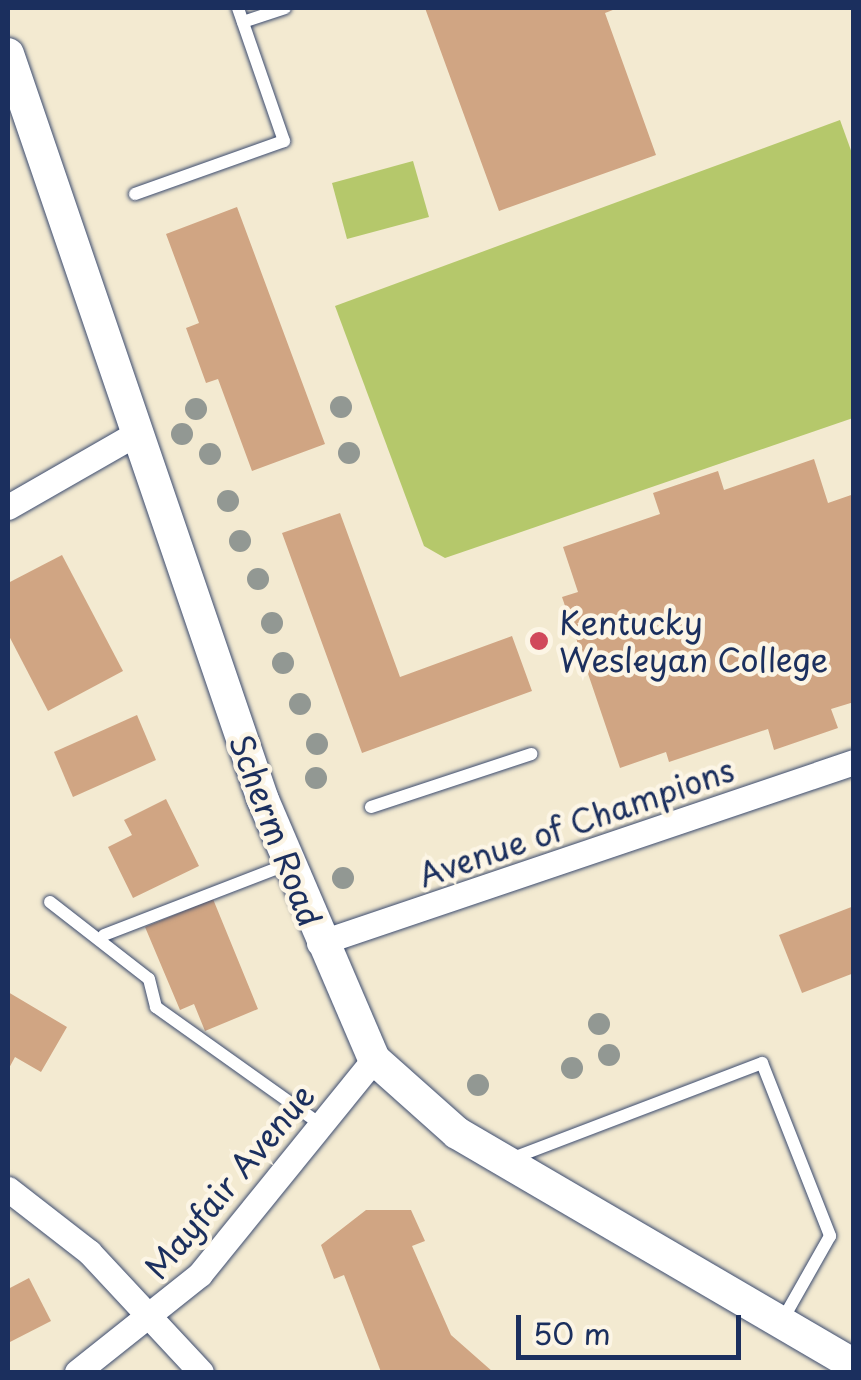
<!DOCTYPE html>
<style>
body{margin:0}
#map{position:relative;width:861px;height:1380px;overflow:hidden;background:#f3ead1;font-family:"Playpen Sans",sans-serif}
div>[style]{position:absolute}
.green>*{inset:0;background:#b5c86b}
.building>*{inset:0;background:#d0a583}
.roads{filter:drop-shadow(0 0 2px #3b4b6f) drop-shadow(0 0 2px #3b4b6f)}
.service>*{height:12px;margin:-6px;padding:0 6px;transform-origin:6px;border-radius:6px;background:#fff}
.minor>*{height:25px;margin:-12.5px;padding:0 12.5px;transform-origin:12.5px;border-radius:12.5px;background:#fff}
.tertiary>*{height:32px;margin:-16px;padding:0 16px;transform-origin:16px;border-radius:16px;background:#fff}
.trees>*{width:22px;height:22px;margin:-11px;border-radius:50%;background:#929893}
.dots>*{width:28px;height:28px;translate:-50% -50%;box-sizing:border-box;border:5px solid #fcf5e5;border-radius:50%}
span{translate:-50% -50%;white-space:nowrap;text-align:center;line-height:1.15;-webkit-text-stroke:9px #fcf5e5;paint-order:stroke}
.poi-label{font-size:32px;color:#1b2f5e}
.left{translate:0 -50%;text-align:left}
.street-label{font-size:32px;color:#1b2f5e}
.frame{position:absolute;inset:0;border:10px solid #1b2f5e;pointer-events:none}
.scale{position:absolute;left:516px;top:1315px;width:225px;height:45px;box-sizing:border-box;border:5px solid #1b2f5e;border-top:0;padding-left:12px;font-size:30px;line-height:35px;white-space:nowrap;color:#1b2f5e;-webkit-text-stroke:8px #fcf5e5;paint-order:stroke}
</style>
<div id="map">
<div class="green">
<i style="clip-path:polygon(840px 120px,853px 156px,853px 418px,445px 558px,424px 546px,335px 306px)"></i>
<i style="clip-path:polygon(413px 161px,429px 217px,347px 239px,332px 183px)"></i>
</div>
<div class="building">
<i style="clip-path:polygon(425px 8px,618px 8px,605px 13px,656px 155px,499px 211px)"></i>
<i style="clip-path:polygon(237px 207px,325px 444px,252px 471px,218px 379px,206px 383px,186px 328px,199px 323px,166px 234px)"></i>
<i style="clip-path:polygon(814px 459px,828px 503px,854px 494px,854px 702px,831px 709px,838px 728px,774px 750px,768px 729px,669px 762px,666px 752px,620px 768px,562px 597px,578px 592px,563px 547px,660px 514px,653px 493px,718px 471px,724px 490px)"></i>
<i style="clip-path:polygon(340px 513px,400px 677px,512px 636px,532px 691px,362px 753px,282px 533px)"></i>
<i style="clip-path:polygon(62px 555px,123px 671px,48px 711px,8px 634px,8px 583px)"></i>
<i style="clip-path:polygon(137px 715px,156px 760px,73px 797px,54px 752px)"></i>
<i style="clip-path:polygon(166px 799px,199px 866px,133px 898px,108px 847px,132px 835px,124px 820px)"></i>
<i style="clip-path:polygon(213px 899px,258px 1009px,205px 1031px,194px 1004px,180px 1010px,145px 927px)"></i>
<i style="clip-path:polygon(854px 906px,854px 973px,802px 993px,779px 935px)"></i>
<i style="clip-path:polygon(8px 992px,67px 1027px,41px 1072px,15px 1057px,8px 1070px)"></i>
<i style="clip-path:polygon(366px 1210px,411px 1210px,425px 1241px,412px 1246px,451px 1335px,493px 1372px,381px 1372px,344px 1275px,334px 1279px,321px 1245px)"></i>
<i style="clip-path:polygon(29px 1278px,51px 1321px,8px 1343px,8px 1289px)"></i>
</div>
<div class="roads">
<div class="service">
<i style="left:243px;top:22px;width:44px;rotate:-18.4deg"></i>
<i style="left:135px;top:194px;width:158px;rotate:-19.6deg"></i>
<i style="left:284px;top:141px;width:141px;rotate:-109.1deg"></i>
<i style="left:371px;top:807px;width:169px;rotate:-18.3deg"></i>
<i style="left:50px;top:902px;width:125px;rotate:37.9deg"></i>
<i style="left:149px;top:979px;width:29px;rotate:76deg"></i>
<i style="left:156px;top:1007px;width:201px;rotate:35.5deg"></i>
<i style="left:104px;top:935px;width:197px;rotate:-21.1deg"></i>
<i style="left:508px;top:1160px;width:272px;rotate:-20.9deg"></i>
<i style="left:762px;top:1063px;width:186px;rotate:68.5deg"></i>
<i style="left:830px;top:1236px;width:98px;rotate:119.5deg"></i>
</div>
<div class="minor">
<i style="left:8px;top:507px;width:143px;rotate:-29.8deg"></i>
<i style="left:319px;top:943px;width:565px;rotate:-18.69deg"></i>
<i style="left:8px;top:1189px;width:103px;rotate:37.9deg"></i>
<i style="left:89px;top:1252px;width:164px;rotate:47deg"></i>
<i style="left:77px;top:1372px;width:157px;rotate:-38.5deg"></i>
<i style="left:200px;top:1274px;width:277px;rotate:-51deg"></i>
</div>
<div class="tertiary">
<i style="left:8px;top:54px;width:788px;rotate:71.13deg"></i>
<i style="left:263px;top:800px;width:282px;rotate:66.8deg"></i>
<i style="left:374px;top:1059px;width:111px;rotate:41.7deg"></i>
<i style="left:457px;top:1133px;width:460px;rotate:30.3deg"></i>
</div>
</div>
<div class="trees">
<i style="left:341px;top:407px"></i>
<i style="left:196px;top:409px"></i>
<i style="left:182px;top:434px"></i>
<i style="left:349px;top:453px"></i>
<i style="left:210px;top:454px"></i>
<i style="left:228px;top:501px"></i>
<i style="left:240px;top:541px"></i>
<i style="left:258px;top:579px"></i>
<i style="left:272px;top:623px"></i>
<i style="left:283px;top:663px"></i>
<i style="left:300px;top:704px"></i>
<i style="left:317px;top:744px"></i>
<i style="left:316px;top:778px"></i>
<i style="left:343px;top:878px"></i>
<i style="left:599px;top:1024px"></i>
<i style="left:609px;top:1055px"></i>
<i style="left:572px;top:1068px"></i>
<i style="left:478px;top:1085px"></i>
</div>
<div class="dots">
<i style="left:539px;top:641px;background:#d1495b"></i>
</div>
<div class="poi-label">
<span class="left" style="left:559px;top:641px">Kentucky<br>Wesleyan College</span>
</div>
<div class="street-label">
<span style="left:576px;top:822px;rotate:-19deg">Avenue of Champions</span>
<span style="left:276px;top:830px;rotate:69deg">Scherm Road</span>
<span style="left:229px;top:1181px;rotate:-50deg">Mayfair Avenue</span>
</div>
<div class="frame"></div>
<div class="scale">50 m</div>
</div>
